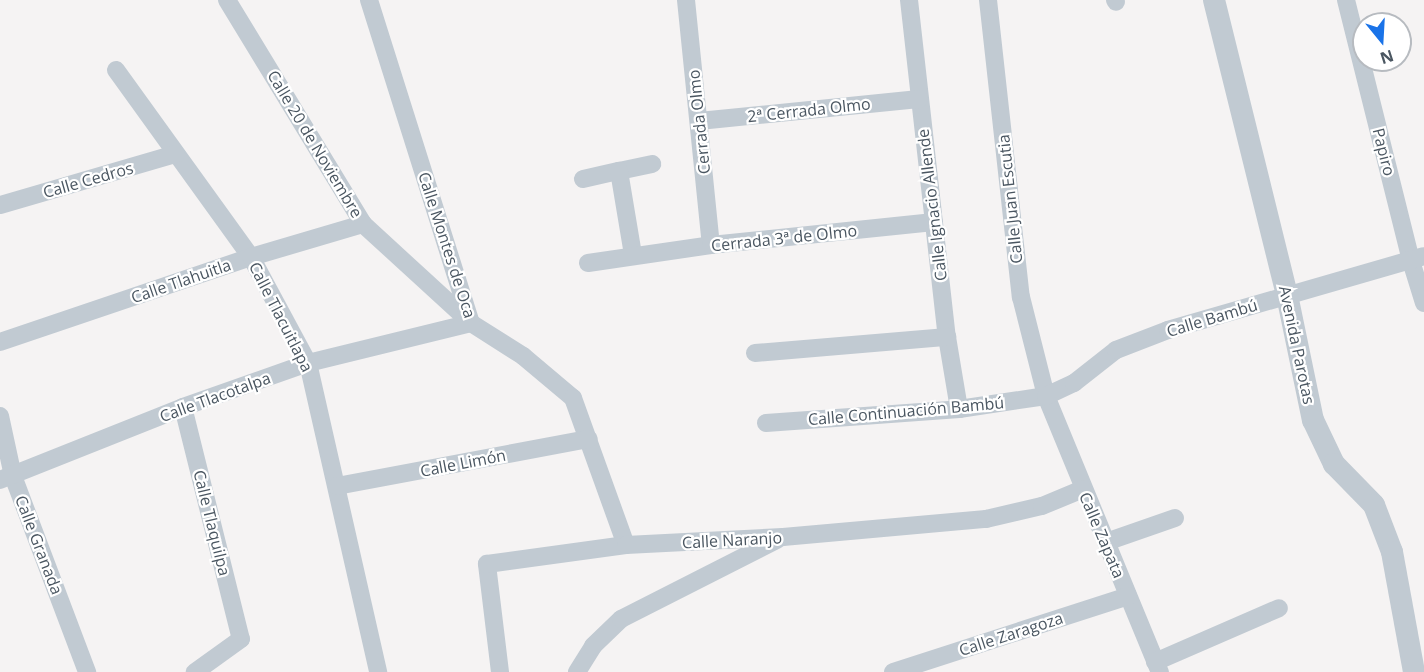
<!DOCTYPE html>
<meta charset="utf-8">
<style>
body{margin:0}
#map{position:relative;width:1424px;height:672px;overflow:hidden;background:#f5f3f3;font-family:"Open Sans",sans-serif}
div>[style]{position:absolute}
.minor>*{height:18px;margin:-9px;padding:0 9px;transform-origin:9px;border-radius:9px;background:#c1cad2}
.tertiary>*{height:22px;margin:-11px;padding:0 11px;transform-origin:11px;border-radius:11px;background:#c1cad2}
span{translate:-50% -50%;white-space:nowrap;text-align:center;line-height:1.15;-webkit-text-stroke:4.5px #fff;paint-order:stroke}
.street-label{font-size:16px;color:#4a5661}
.north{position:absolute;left:1352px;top:12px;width:60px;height:60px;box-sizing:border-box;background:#fff;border:2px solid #b7bbc0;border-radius:50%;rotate:162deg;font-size:16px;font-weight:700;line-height:24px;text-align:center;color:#4a5661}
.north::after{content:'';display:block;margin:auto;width:21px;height:27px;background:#1a73e8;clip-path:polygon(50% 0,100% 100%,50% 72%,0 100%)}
</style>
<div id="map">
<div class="minor">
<i style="left:227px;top:0;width:262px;rotate:58.7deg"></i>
<i style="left:363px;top:224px;width:145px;rotate:42.5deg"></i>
<i style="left:369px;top:0;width:339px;rotate:72.5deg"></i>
<i style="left:471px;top:323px;width:62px;rotate:32.4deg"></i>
<i style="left:523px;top:356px;width:65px;rotate:40deg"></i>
<i style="left:573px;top:398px;width:156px;rotate:70.2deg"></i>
<i style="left:686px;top:0;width:246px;rotate:84.2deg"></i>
<i style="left:909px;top:0;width:339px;rotate:83.6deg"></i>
<i style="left:947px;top:337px;width:73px;rotate:80.5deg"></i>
<i style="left:988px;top:0;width:299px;rotate:83.7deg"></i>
<i style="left:1021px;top:297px;width:102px;rotate:75.8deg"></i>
<i style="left:1046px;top:396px;width:299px;rotate:67.6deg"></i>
<i style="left:1115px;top:0;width:2px;rotate:63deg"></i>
<i style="left:1346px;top:0;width:269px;rotate:76deg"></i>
<i style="left:1411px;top:261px;width:44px;rotate:72.8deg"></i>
<i style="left:116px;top:70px;width:231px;rotate:54.2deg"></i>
<i style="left:251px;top:257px;width:120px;rotate:61.7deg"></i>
<i style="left:308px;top:363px;width:317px;rotate:77.2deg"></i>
<i style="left:699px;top:121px;width:221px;rotate:-5.7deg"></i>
<i style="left:619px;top:171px;width:34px;rotate:-12deg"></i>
<i style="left:583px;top:179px;width:37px;rotate:-13deg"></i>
<i style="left:619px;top:171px;width:85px;rotate:80.5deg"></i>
<i style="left:0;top:205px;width:183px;rotate:-16.2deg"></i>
<i style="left:588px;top:263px;width:124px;rotate:-8.3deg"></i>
<i style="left:711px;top:245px;width:224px;rotate:-5.9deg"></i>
<i style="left:0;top:342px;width:265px;rotate:-18.7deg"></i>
<i style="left:251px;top:257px;width:117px;rotate:-16.4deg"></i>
<i style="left:755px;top:353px;width:193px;rotate:-4.8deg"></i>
<i style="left:183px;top:407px;width:239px;rotate:76deg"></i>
<i style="left:241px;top:639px;width:57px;rotate:144.3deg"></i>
<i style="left:0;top:416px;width:61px;rotate:77.8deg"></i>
<i style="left:13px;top:476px;width:210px;rotate:69.3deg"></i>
<i style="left:766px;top:423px;width:194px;rotate:-4.1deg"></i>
<i style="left:959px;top:409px;width:88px;rotate:-8.5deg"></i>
<i style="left:1046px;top:396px;width:31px;rotate:-25deg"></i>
<i style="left:1074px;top:383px;width:53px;rotate:-38.2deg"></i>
<i style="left:1116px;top:350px;width:56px;rotate:-21deg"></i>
<i style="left:1168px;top:330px;width:266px;rotate:-16.1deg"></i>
<i style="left:0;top:480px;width:197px;rotate:-21.7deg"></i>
<i style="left:183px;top:407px;width:133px;rotate:-19.4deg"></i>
<i style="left:308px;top:363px;width:168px;rotate:-13.8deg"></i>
<i style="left:337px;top:486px;width:256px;rotate:-10.6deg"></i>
<i style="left:1106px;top:542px;width:73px;rotate:-19.2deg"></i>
<i style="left:1155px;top:662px;width:135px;rotate:-23.5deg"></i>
<i style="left:500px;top:672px;width:109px;rotate:-96.9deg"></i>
<i style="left:487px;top:564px;width:140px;rotate:-7.8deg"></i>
<i style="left:626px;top:545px;width:157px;rotate:-2.9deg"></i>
<i style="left:783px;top:537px;width:204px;rotate:-5.1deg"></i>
<i style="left:986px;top:519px;width:57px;rotate:-13.1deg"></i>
<i style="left:1042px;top:506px;width:44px;rotate:-22.5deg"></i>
<i style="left:577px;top:672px;width:31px;rotate:-58deg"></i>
<i style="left:593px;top:646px;width:39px;rotate:-44deg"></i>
<i style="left:621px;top:619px;width:175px;rotate:-26.9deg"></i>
<i style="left:893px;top:672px;width:247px;rotate:-17.9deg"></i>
</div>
<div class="tertiary">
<i style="left:1214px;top:0;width:304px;rotate:76.1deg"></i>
<i style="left:1287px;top:295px;width:128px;rotate:78.3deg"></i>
<i style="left:1313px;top:420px;width:49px;rotate:64.5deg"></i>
<i style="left:1334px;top:464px;width:57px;rotate:45.7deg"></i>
<i style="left:1374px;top:505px;width:50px;rotate:69deg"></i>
<i style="left:1392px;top:552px;width:122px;rotate:79.6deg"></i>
</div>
<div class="street-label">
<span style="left:809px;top:110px;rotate:-6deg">2ª Cerrada Olmo</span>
<span style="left:699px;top:122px;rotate:-96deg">Cerrada Olmo</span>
<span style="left:315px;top:144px;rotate:59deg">Calle 20 de Noviembre</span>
<span style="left:1384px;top:152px;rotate:76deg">Papiro</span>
<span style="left:88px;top:180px;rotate:-16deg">Calle Cedros</span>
<span style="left:1010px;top:199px;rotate:-96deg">Calle Juan Escutia</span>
<span style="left:932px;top:205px;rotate:-97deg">Calle Ignacio Allende</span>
<span style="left:784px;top:238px;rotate:-6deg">Cerrada 3ª de Olmo</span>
<span style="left:447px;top:245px;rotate:72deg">Calle Montes de Oca</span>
<span style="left:181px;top:281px;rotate:-19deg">Calle Tlahuitla</span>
<span style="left:281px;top:317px;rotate:63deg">Calle Tlacuitlapa</span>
<span style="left:1212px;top:318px;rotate:-17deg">Calle Bambú</span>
<span style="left:1297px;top:345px;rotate:78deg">Avenida Parotas</span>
<span style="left:215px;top:397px;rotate:-20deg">Calle Tlacotalpa</span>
<span style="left:906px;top:411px;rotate:-5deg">Calle Continuación Bambú</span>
<span style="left:463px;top:463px;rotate:-11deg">Calle Limón</span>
<span style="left:212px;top:523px;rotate:76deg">Calle Tlaquilpa</span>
<span style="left:1102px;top:535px;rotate:67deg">Calle Zapata</span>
<span style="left:732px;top:540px;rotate:-3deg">Calle Naranjo</span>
<span style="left:39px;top:545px;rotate:69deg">Calle Granada</span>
<span style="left:1011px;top:634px;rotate:-18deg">Calle Zaragoza</span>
</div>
<div class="north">N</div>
</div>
